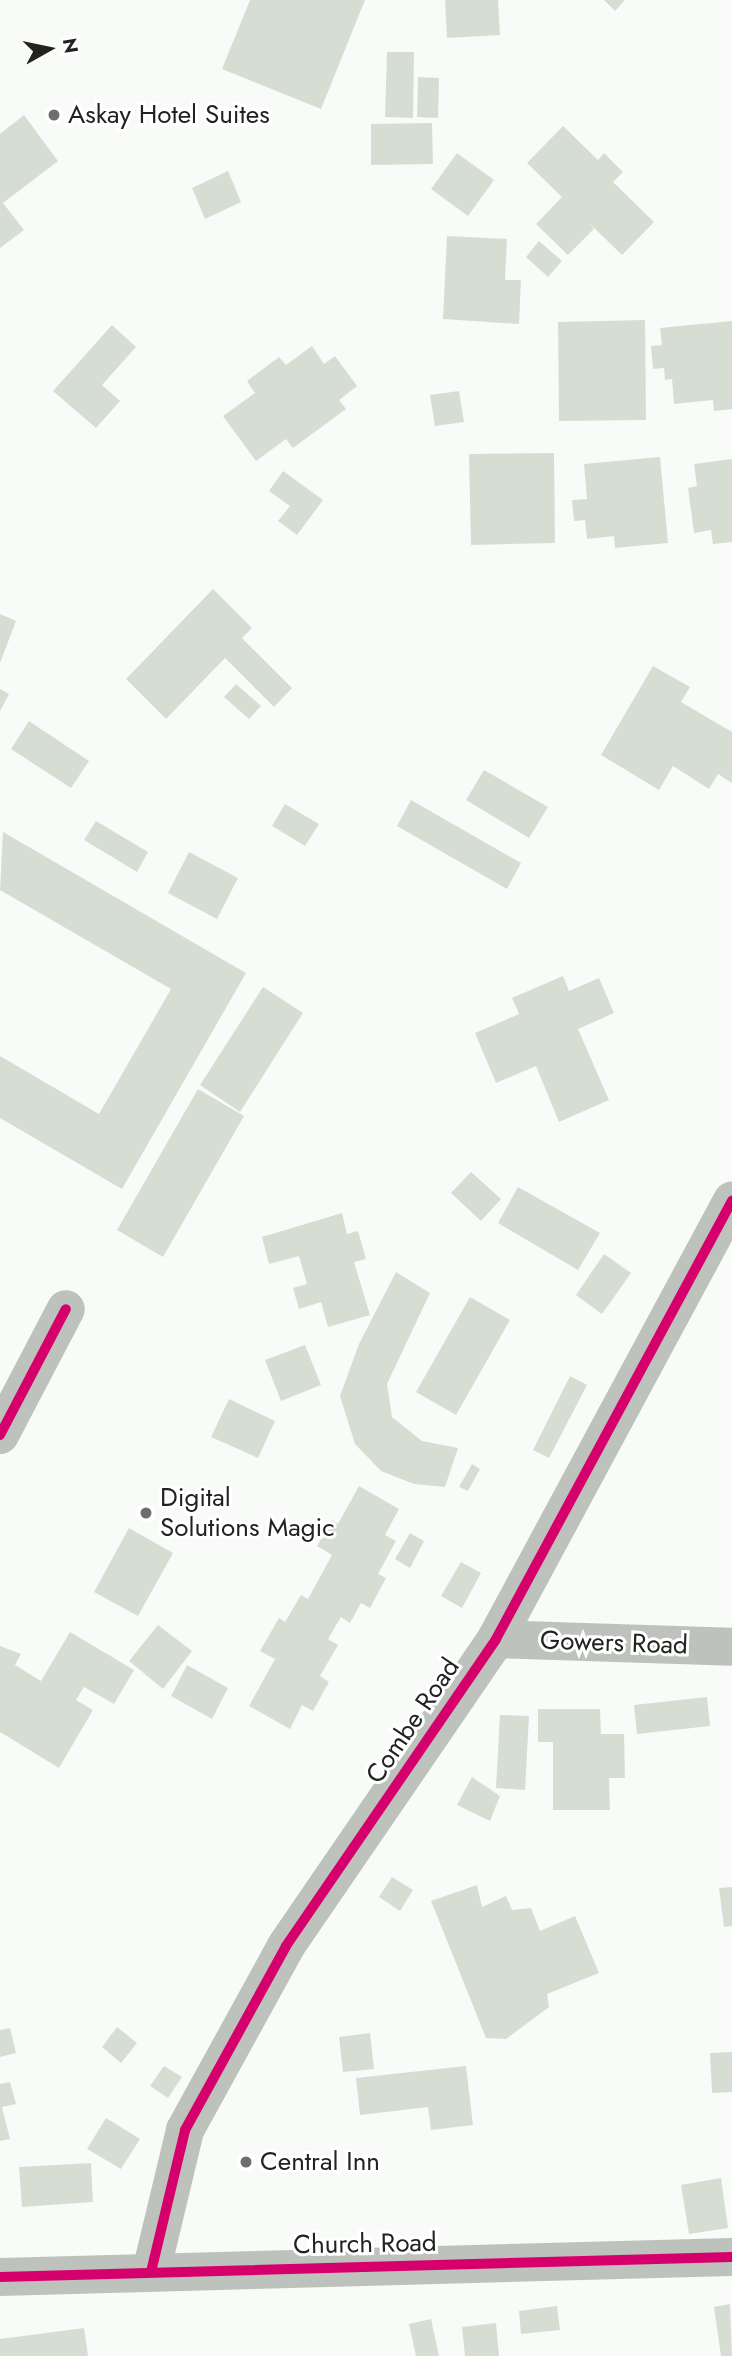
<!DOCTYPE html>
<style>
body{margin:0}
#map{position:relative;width:732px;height:2356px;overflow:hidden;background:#f9fbf8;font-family:Jost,sans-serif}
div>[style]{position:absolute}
.building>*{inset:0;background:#d6ded4}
.minor>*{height:38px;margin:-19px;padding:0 19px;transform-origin:19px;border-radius:19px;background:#bec2bc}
.cycleway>*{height:10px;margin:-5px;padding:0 5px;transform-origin:5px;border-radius:5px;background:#d6006c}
.dots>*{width:19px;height:19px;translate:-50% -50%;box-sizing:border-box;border:4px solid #fff;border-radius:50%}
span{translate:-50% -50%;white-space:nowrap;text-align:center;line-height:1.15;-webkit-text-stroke:6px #fff;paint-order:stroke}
.poi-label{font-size:26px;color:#222321}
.left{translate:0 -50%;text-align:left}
.street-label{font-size:26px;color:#222321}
.north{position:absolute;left:14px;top:14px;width:70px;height:70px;-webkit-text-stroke:5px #fff;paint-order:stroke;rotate:81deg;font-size:19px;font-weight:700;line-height:28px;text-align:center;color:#222321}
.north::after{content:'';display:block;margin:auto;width:24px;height:32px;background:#222321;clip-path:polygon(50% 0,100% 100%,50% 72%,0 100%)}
</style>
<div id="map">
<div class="building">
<i style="clip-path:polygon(250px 0,365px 0,321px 109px,222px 69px)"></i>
<i style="clip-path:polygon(445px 0,498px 0,500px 35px,447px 38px)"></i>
<i style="clip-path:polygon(604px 0,625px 0,615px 11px)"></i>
<i style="clip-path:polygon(387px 52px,414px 52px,413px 118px,385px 117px)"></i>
<i style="clip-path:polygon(418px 77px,439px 78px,438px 118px,417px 117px)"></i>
<i style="clip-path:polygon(24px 115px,58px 161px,3px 203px,24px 230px,0 248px,0 134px)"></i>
<i style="clip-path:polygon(432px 123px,433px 164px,371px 165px,371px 124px)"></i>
<i style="clip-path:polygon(563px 126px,598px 160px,604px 153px,623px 172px,613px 182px,654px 222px,622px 255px,588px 222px,594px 229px,568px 255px,536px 224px,562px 197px,527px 163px)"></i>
<i style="clip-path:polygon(457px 153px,494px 180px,468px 216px,431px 189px)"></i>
<i style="clip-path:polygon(228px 171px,241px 202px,205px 219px,192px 188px)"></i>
<i style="clip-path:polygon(447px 236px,507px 239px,505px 280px,521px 280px,519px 324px,443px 319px)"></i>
<i style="clip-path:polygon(539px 241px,562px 261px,548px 277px,526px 257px)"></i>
<i style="clip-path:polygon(645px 320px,646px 420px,559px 421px,558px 322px)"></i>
<i style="clip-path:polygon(732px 321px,732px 409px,714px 411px,713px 400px,674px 404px,672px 379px,665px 380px,664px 368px,653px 369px,651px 346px,662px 345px,660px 328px)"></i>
<i style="clip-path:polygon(112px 325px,136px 347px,102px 385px,120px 401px,96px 428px,53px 391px)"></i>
<i style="clip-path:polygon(312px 346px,324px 364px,335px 356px,357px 386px,339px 400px,346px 409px,293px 448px,286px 439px,256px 461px,223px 416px,255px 393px,247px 381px,279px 357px,286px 365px)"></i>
<i style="clip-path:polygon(459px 391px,464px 422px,435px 426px,430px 395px)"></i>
<i style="clip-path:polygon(554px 453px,555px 543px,471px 545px,469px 454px)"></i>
<i style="clip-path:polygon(660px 457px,668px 543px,615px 548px,614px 536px,587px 539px,585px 520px,574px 521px,572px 500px,587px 499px,584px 464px)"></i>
<i style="clip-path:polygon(732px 459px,732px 542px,713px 544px,711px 530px,694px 533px,688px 488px,697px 486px,694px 464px)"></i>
<i style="clip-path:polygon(283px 471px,323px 500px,297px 535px,278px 521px,290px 506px,269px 491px)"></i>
<i style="clip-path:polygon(213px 589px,252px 628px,242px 638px,292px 688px,274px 707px,225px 658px,166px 719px,126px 679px)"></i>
<i style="clip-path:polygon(0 614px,16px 621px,0 663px)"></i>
<i style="clip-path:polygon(653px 666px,690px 687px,681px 702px,732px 732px,732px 783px,718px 774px,709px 789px,673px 766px,659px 790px,601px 755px)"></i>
<i style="clip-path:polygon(236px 684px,261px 706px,249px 719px,224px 697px)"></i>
<i style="clip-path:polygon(0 689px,9px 694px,0 711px)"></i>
<i style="clip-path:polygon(29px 721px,89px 761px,71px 788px,11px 749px)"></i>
<i style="clip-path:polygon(484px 770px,548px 807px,529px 838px,466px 800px)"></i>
<i style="clip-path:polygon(411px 800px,521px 863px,507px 889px,397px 826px)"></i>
<i style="clip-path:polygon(285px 804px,319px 824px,305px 846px,272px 826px)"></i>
<i style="clip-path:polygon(96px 821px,148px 852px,137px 872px,84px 840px)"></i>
<i style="clip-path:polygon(3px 832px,246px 973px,122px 1189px,0 1118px,0 1056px,99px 1114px,171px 989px,0 890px)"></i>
<i style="clip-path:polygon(189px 852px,238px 878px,217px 919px,168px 893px)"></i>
<i style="clip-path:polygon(563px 976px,569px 991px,599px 978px,614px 1013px,578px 1029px,609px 1100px,559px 1122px,536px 1066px,496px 1083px,475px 1033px,519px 1014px,512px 998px)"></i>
<i style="clip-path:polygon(263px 987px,303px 1013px,240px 1112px,200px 1085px)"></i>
<i style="clip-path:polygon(198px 1089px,244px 1116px,163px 1257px,117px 1230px)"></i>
<i style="clip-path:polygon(471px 1172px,501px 1199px,481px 1221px,451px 1193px)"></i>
<i style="clip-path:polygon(518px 1187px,600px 1233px,578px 1270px,498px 1223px)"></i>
<i style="clip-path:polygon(342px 1213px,347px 1234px,358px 1231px,366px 1259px,354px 1262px,370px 1315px,328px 1327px,321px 1302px,299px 1309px,293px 1288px,307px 1284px,299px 1256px,269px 1264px,262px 1237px)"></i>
<i style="clip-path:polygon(604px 1254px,631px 1273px,602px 1314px,576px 1295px)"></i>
<i style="clip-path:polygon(396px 1272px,430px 1293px,387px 1384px,392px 1417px,422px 1441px,458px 1448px,445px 1487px,414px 1484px,381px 1471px,355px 1444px,340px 1396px,359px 1344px)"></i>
<i style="clip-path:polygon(470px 1297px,510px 1320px,456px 1415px,416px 1392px)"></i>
<i style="clip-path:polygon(305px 1345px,321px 1385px,281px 1401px,265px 1360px)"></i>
<i style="clip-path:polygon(570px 1376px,587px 1385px,549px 1458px,533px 1450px)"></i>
<i style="clip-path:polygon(229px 1399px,275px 1421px,258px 1458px,211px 1437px)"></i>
<i style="clip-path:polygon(472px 1464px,480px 1469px,468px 1491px,459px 1487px)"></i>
<i style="clip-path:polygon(359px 1486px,399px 1509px,385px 1535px,396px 1541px,378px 1574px,386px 1578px,370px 1608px,361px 1603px,350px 1623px,341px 1617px,328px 1639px,338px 1645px,320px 1676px,329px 1682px,313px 1711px,302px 1705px,290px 1729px,249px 1706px,275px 1659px,260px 1651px,279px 1618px,285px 1622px,301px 1595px,308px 1599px,332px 1555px,317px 1546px,332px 1520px,338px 1524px)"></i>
<i style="clip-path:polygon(129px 1528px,173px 1553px,138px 1616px,94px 1592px)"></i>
<i style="clip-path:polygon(410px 1533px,424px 1541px,410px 1568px,395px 1559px)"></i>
<i style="clip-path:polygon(461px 1562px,481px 1573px,462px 1608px,441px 1596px)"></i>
<i style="clip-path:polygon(158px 1625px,192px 1651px,163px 1689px,129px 1661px)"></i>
<i style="clip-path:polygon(70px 1632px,134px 1670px,114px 1704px,84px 1687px,76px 1700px,93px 1710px,59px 1768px,0 1732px,0 1646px,21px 1654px,15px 1665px,41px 1681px)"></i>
<i style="clip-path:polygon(187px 1665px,228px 1688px,212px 1719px,171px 1696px)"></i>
<i style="clip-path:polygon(707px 1697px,710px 1726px,637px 1734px,634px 1705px)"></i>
<i style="clip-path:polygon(538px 1709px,600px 1709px,601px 1734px,624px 1734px,625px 1778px,609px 1778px,610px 1810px,553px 1810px,553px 1742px,538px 1742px)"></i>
<i style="clip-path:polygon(500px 1715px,529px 1716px,525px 1790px,496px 1788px)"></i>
<i style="clip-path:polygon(472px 1777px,500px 1796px,490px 1821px,457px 1805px)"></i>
<i style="clip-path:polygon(392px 1877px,413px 1890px,400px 1911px,379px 1897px)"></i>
<i style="clip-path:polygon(477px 1885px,482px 1907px,506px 1896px,512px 1910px,531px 1908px,540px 1931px,575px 1916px,599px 1973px,547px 1994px,549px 2007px,506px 2039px,486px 2038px,431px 1901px)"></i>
<i style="clip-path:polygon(732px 1887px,732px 1926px,724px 1927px,719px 1888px)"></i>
<i style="clip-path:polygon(117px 2027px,137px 2043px,121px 2063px,102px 2047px)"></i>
<i style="clip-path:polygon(10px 2028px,16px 2053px,0 2057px,0 2030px)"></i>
<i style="clip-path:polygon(370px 2033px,374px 2069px,343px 2072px,339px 2037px)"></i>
<i style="clip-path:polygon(732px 2052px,732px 2092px,712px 2093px,710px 2053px)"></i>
<i style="clip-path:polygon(164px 2066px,182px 2077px,168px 2098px,150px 2086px)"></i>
<i style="clip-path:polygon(466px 2066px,473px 2125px,431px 2130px,428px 2107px,360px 2115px,356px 2078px)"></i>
<i style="clip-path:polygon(10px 2082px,16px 2104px,2px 2107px,10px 2139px,0 2141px,0 2084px)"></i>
<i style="clip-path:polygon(106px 2118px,140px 2139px,121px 2169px,87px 2149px)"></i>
<i style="clip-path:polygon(91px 2163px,93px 2202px,22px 2207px,19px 2167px)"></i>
<i style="clip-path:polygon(721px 2178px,728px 2228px,689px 2234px,681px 2185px)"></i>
<i style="clip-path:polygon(730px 2304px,732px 2356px,721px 2356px,714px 2307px)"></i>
<i style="clip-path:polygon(557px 2306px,560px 2330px,521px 2334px,519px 2311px)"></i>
<i style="clip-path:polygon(431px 2319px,439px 2356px,416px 2356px,409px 2324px)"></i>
<i style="clip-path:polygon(496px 2323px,499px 2356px,465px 2356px,462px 2327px)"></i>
<i style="clip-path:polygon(84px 2328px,88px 2356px,0 2356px,0 2339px)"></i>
</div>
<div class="minor">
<i style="left:0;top:1435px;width:142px;rotate:-62.4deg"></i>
<i style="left:496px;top:1639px;width:236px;rotate:1.9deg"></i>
<i style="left:151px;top:2272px;width:146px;rotate:-76.5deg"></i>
<i style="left:185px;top:2130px;width:210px;rotate:-61.2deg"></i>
<i style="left:286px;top:1946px;width:372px;rotate:-55.6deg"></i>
<i style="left:496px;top:1639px;width:498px;rotate:-61.7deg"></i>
<i style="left:0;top:2277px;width:732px;rotate:-1.57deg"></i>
</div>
<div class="cycleway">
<i style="left:0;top:1435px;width:142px;rotate:-62.4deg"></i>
<i style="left:151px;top:2272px;width:146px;rotate:-76.5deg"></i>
<i style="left:185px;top:2130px;width:210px;rotate:-61.2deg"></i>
<i style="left:286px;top:1946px;width:372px;rotate:-55.6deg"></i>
<i style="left:496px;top:1639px;width:498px;rotate:-61.7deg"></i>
<i style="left:0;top:2277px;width:732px;rotate:-1.57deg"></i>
</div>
<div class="dots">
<i style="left:54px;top:115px;background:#6d6f6c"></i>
<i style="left:146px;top:1513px;background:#6d6f6c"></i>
<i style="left:246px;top:2162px;background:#6d6f6c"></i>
</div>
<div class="poi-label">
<span class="left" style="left:68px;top:115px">Askay Hotel Suites</span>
<span class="left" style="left:160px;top:1513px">Digital<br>Solutions Magic</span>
<span class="left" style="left:260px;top:2162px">Central Inn</span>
</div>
<div class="street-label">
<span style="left:614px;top:1643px;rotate:2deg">Gowers Road</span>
<span style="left:413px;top:1721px;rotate:-56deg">Combe Road</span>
<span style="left:365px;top:2244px;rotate:-1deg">Church Road</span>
</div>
<div class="north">N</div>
</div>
